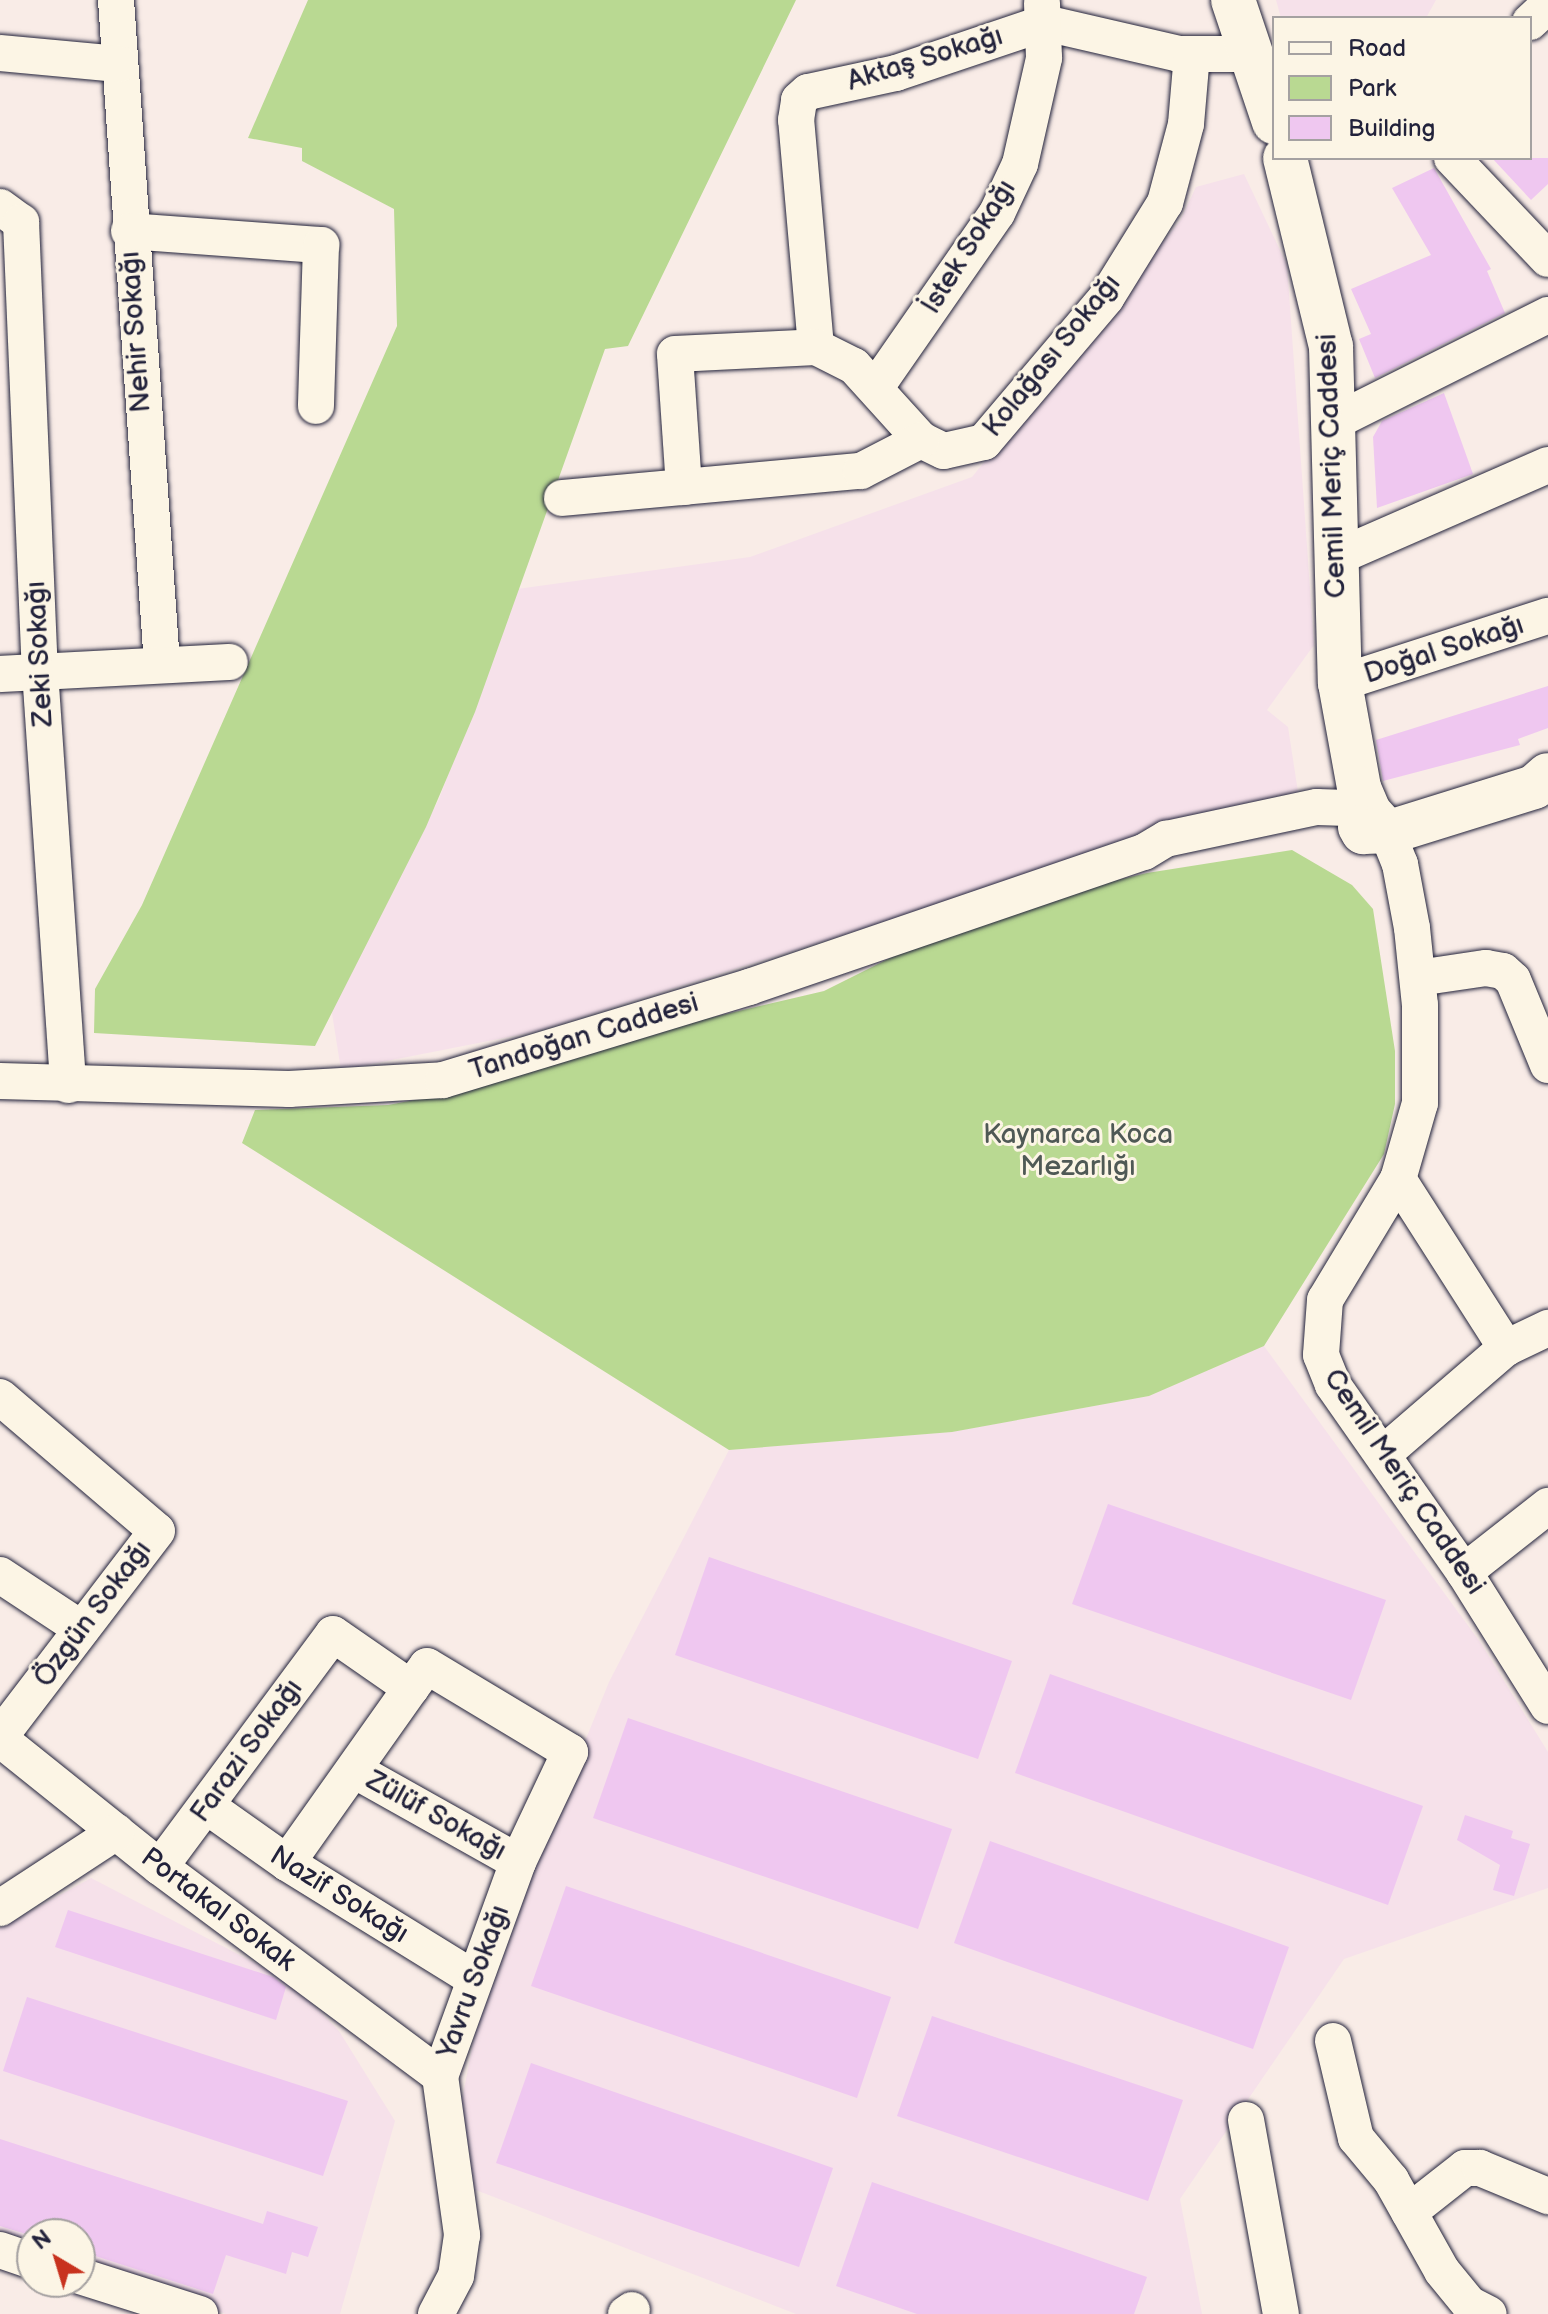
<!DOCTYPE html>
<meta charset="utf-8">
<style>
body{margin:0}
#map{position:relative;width:1548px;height:2314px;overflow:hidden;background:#f9ece7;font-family:"Balsamiq Sans",sans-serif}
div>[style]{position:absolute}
.built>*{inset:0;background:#f6e1ea}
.green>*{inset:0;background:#b9d992}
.building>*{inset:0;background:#efc7f0}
.roads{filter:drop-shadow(0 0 2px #22223b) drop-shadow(0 0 2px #22223b)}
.minor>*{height:36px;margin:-18px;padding:0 18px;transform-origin:18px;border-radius:18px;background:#fcf5e5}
.major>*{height:44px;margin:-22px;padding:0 22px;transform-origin:22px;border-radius:22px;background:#fcf5e5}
span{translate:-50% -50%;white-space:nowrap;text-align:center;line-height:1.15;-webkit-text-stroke:6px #fcf5e5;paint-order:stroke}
.street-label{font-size:28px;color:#22223b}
.park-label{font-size:28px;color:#4f5955}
.legend{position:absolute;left:1272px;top:16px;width:260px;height:144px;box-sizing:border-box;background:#fcf5e5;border:2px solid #a5a1a1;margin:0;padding:10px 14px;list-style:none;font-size:24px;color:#22223b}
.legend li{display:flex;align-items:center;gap:16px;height:40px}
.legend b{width:40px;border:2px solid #a5a1a1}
.north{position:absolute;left:16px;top:2218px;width:80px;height:80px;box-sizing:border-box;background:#fcf5e5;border:2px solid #a5a1a1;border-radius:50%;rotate:322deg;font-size:22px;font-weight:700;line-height:32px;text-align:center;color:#22223b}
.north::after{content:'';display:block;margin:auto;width:28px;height:36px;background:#c8321e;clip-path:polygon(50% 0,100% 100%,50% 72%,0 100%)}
</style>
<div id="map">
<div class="built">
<i style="clip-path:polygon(1276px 0,1436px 0,1426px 18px,1281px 18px)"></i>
<i style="clip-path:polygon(1244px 174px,1287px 265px,1314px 645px,1267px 710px,1288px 727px,1298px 792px,534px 1032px,341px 1070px,331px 1007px,439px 799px,517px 589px,750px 557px,972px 477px,1180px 221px,1196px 187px)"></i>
<i style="clip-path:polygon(1264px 1346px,1480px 1642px,1548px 1752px,1548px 1888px,1344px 1959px,1180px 2199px,1202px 2314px,796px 2314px,468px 2187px,460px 2110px,483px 1993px,609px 1682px,729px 1450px,951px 1432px,1149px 1396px)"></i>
<i style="clip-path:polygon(91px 1878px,290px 1981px,339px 2031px,395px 2121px,340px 2314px,226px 2314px,80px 2266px,80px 2234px,32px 2234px,32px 2250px,0 2239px,0 1928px)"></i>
</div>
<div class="green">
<i style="clip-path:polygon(308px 0,796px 0,628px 346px,605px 349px,475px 712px,426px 827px,315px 1046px,94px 1033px,95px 989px,142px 905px,397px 326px,394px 209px,302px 161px,302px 148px,248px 138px)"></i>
<i style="clip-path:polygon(1292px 850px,1352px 885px,1373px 909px,1395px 1051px,1395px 1104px,1384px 1154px,1264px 1346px,1149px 1396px,952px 1432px,729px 1450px,242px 1143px,255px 1110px,388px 1105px,446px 1094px,645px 1033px,824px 991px,956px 925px,1028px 901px,1147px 873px)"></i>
</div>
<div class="building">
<i style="clip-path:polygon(1492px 158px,1548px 158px,1548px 184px,1531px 200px)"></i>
<i style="clip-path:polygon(1434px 168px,1491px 269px,1487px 271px,1505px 313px,1375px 378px,1359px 339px,1371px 334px,1351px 289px,1431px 255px,1392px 188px)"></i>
<i style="clip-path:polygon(1444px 393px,1473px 474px,1377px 508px,1373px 437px,1382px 421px)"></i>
<i style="clip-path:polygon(1548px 686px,1548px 728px,1518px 739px,1520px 745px,1383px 781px,1376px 740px)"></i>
<i style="clip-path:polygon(1108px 1504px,1386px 1600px,1351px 1700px,1072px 1604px)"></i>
<i style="clip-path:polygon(709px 1557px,1012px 1661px,978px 1759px,675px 1655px)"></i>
<i style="clip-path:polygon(1050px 1674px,1423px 1806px,1388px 1905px,1015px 1773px)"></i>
<i style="clip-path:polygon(628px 1718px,952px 1829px,918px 1929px,593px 1818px)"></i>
<i style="clip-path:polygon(1465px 1815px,1513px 1831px,1511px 1838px,1530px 1844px,1514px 1896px,1493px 1890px,1500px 1865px,1457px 1840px)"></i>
<i style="clip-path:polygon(990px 1841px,1289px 1947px,1253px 2049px,954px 1943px)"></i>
<i style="clip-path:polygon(566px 1886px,891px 1997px,857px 2098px,531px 1986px)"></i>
<i style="clip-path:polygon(68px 1910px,273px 1977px,286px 1987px,276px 2020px,55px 1947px)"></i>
<i style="clip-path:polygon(27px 1997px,348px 2101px,323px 2176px,3px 2071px)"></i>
<i style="clip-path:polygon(932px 2016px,1183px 2100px,1148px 2201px,897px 2116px)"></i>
<i style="clip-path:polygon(531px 2063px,833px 2168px,799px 2267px,496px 2163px)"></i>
<i style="clip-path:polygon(0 2139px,263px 2224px,267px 2211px,318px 2227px,308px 2257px,292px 2252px,286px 2274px,226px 2255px,213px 2294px,80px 2251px,80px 2234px,26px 2234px,0 2226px)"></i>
<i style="clip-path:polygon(872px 2182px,1147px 2277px,1134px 2314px,917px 2314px,836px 2286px)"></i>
</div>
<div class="roads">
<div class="minor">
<i style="left:116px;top:0;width:666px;rotate:86.04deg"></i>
<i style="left:1530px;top:22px;width:25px;rotate:-43deg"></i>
<i style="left:0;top:53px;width:120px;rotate:5.3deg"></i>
<i style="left:1452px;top:158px;width:139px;rotate:46.5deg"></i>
<i style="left:0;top:207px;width:26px;rotate:36deg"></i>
<i style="left:21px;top:222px;width:449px;rotate:87.6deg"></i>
<i style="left:40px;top:671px;width:415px;rotate:86.1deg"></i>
<i style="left:129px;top:231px;width:193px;rotate:4.2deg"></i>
<i style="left:321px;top:245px;width:161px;rotate:91.8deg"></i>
<i style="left:816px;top:347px;width:228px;rotate:-95deg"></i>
<i style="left:796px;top:120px;width:20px;rotate:-81deg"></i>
<i style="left:799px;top:100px;width:12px;rotate:-42deg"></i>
<i style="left:808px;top:92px;width:90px;rotate:-12.2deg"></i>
<i style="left:896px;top:73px;width:157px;rotate:-18.6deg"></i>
<i style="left:1045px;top:23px;width:138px;rotate:13deg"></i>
<i style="left:1179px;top:54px;width:70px"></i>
<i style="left:876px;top:387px;width:212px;rotate:-55.2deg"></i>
<i style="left:997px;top:213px;width:54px;rotate:-64.9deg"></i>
<i style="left:1020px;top:164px;width:109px;rotate:-77.2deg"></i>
<i style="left:1044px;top:58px;width:55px;rotate:-92.1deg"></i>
<i style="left:1334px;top:422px;width:239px;rotate:-26.6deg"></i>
<i style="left:684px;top:487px;width:133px;rotate:-93.9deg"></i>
<i style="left:675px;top:354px;width:141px;rotate:-2.8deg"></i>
<i style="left:816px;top:347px;width:42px;rotate:26.6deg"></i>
<i style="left:854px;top:366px;width:100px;rotate:47.8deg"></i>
<i style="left:921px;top:440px;width:25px;rotate:26deg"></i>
<i style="left:944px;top:451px;width:41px;rotate:-12.7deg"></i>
<i style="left:984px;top:442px;width:189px;rotate:-49.7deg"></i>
<i style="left:1106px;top:298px;width:112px;rotate:-58.2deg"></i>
<i style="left:1165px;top:203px;width:82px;rotate:-75.1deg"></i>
<i style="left:1186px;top:124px;width:70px;rotate:-85.1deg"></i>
<i style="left:562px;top:498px;width:300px;rotate:-5.2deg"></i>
<i style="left:861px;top:471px;width:68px;rotate:-27.3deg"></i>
<i style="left:1337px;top:557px;width:230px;rotate:-23.6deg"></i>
<i style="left:0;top:674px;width:230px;rotate:-3deg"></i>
<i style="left:1340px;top:683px;width:219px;rotate:-17.9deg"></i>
<i style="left:1387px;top:832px;width:35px;rotate:68deg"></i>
<i style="left:1400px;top:864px;width:65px;rotate:79.4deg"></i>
<i style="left:1412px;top:928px;width:77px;rotate:84.1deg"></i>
<i style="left:1420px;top:1005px;width:98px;rotate:90deg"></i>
<i style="left:1420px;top:1103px;width:79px;rotate:106.1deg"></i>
<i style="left:1398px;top:1179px;width:141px;rotate:121.1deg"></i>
<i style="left:1325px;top:1300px;width:55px;rotate:94.2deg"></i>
<i style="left:1321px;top:1355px;width:32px;rotate:68deg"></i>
<i style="left:1333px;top:1385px;width:228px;rotate:55deg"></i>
<i style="left:1464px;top:1572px;width:158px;rotate:57.9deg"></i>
<i style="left:1418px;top:978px;width:69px;rotate:-8.4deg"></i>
<i style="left:1486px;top:968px;width:17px;rotate:10deg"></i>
<i style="left:1503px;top:971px;width:13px;rotate:42deg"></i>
<i style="left:1513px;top:980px;width:92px;rotate:67.6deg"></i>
<i style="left:0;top:1081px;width:289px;rotate:1.6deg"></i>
<i style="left:289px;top:1089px;width:154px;rotate:-3.3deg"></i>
<i style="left:443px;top:1080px;width:320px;rotate:-16.9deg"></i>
<i style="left:749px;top:987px;width:417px;rotate:-18.9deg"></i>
<i style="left:1144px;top:852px;width:26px;rotate:-31deg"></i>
<i style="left:1166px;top:839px;width:154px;rotate:-12deg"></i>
<i style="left:1317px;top:807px;width:31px;rotate:2deg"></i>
<i style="left:1398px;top:1179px;width:201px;rotate:57.4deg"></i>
<i style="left:0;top:1397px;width:206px;rotate:40.5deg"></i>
<i style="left:157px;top:1531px;width:258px;rotate:127.4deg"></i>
<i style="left:1383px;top:1454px;width:162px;rotate:-40.8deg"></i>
<i style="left:1506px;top:1348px;width:47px;rotate:-25.5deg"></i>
<i style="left:1464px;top:1572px;width:107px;rotate:-38.2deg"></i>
<i style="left:0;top:1575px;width:98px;rotate:33.4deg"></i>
<i style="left:0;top:1739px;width:205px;rotate:38.7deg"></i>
<i style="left:160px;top:1867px;width:349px;rotate:36.7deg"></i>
<i style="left:354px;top:1770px;width:188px;rotate:29.3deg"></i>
<i style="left:208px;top:1807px;width:97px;rotate:35.3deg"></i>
<i style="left:287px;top:1863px;width:219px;rotate:31.7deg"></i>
<i style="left:287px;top:1863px;width:214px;rotate:-54.7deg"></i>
<i style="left:160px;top:1867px;width:290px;rotate:-53.4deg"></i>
<i style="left:333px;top:1634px;width:95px;rotate:34.7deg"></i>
<i style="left:411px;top:1688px;width:27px;rotate:-54deg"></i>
<i style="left:427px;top:1666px;width:167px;rotate:31deg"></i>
<i style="left:570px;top:1752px;width:122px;rotate:115.3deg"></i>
<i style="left:518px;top:1862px;width:228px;rotate:110deg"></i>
<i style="left:440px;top:2076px;width:161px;rotate:82.1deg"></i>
<i style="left:462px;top:2235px;width:41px;rotate:98.3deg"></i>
<i style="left:456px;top:2276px;width:43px;rotate:117.8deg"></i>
<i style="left:0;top:1908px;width:139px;rotate:-33.2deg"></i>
<i style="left:1333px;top:2041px;width:100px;rotate:76.7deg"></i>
<i style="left:1356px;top:2138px;width:55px;rotate:50.2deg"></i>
<i style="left:1391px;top:2180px;width:104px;rotate:60.7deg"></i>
<i style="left:1442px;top:2271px;width:43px;rotate:50.7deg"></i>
<i style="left:1469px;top:2304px;width:22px;rotate:27deg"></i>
<i style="left:1246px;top:2120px;width:197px;rotate:79.8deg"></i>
<i style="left:1409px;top:2212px;width:71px;rotate:-38.2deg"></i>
<i style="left:1465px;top:2168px;width:15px"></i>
<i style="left:1480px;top:2168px;width:74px;rotate:22.4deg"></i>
<i style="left:0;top:2250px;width:34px;rotate:19deg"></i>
<i style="left:80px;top:2276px;width:126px;rotate:17.6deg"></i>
<i style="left:626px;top:2314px;width:7px;rotate:-34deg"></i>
</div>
<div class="major">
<i style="left:1233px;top:0;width:129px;rotate:71.4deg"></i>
<i style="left:1285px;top:158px;width:194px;rotate:76.3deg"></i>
<i style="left:1331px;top:346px;width:337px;rotate:88.5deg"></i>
<i style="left:1340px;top:683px;width:107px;rotate:79.7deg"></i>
<i style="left:1359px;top:788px;width:26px;rotate:67deg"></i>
<i style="left:1369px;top:812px;width:27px;rotate:48deg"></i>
<i style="left:1360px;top:827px;width:6px;rotate:59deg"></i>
<i style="left:1363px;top:832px;width:30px;rotate:-2deg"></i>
<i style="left:1393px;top:831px;width:148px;rotate:-17.3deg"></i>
<i style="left:1534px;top:787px;width:18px;rotate:-41deg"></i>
</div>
</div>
<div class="street-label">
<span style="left:925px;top:59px;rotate:-17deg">Aktaş Sokağı</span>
<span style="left:969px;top:247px;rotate:-58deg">İstek Sokağı</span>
<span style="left:136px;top:332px;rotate:-94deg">Nehir Sokağı</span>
<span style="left:1052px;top:356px;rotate:-51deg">Kolağası Sokağı</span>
<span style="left:1332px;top:466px;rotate:-92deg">Cemil Meriç Caddesi</span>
<span style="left:1444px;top:650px;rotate:-18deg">Doğal Sokağı</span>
<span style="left:40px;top:654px;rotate:-93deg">Zeki Sokağı</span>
<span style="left:584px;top:1037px;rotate:-17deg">Tandoğan Caddesi</span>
<span style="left:1404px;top:1482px;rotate:56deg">Cemil Meriç Caddesi</span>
<span style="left:93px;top:1614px;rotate:-53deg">Özgün Sokağı</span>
<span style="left:247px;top:1751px;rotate:-54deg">Farazi Sokağı</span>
<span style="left:436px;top:1816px;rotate:29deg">Zülüf Sokağı</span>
<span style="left:339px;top:1895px;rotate:32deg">Nazif Sokağı</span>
<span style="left:218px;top:1910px;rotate:37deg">Portakal Sokak</span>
<span style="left:474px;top:1982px;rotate:-70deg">Yavru Sokağı</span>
</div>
<div class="park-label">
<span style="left:1078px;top:1151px">Kaynarca Koca<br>Mezarlığı</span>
</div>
<ul class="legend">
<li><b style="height:10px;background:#fcf5e5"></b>Road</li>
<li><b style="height:22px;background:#b9d992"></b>Park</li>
<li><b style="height:22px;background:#efc7f0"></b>Building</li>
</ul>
<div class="north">N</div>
</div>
